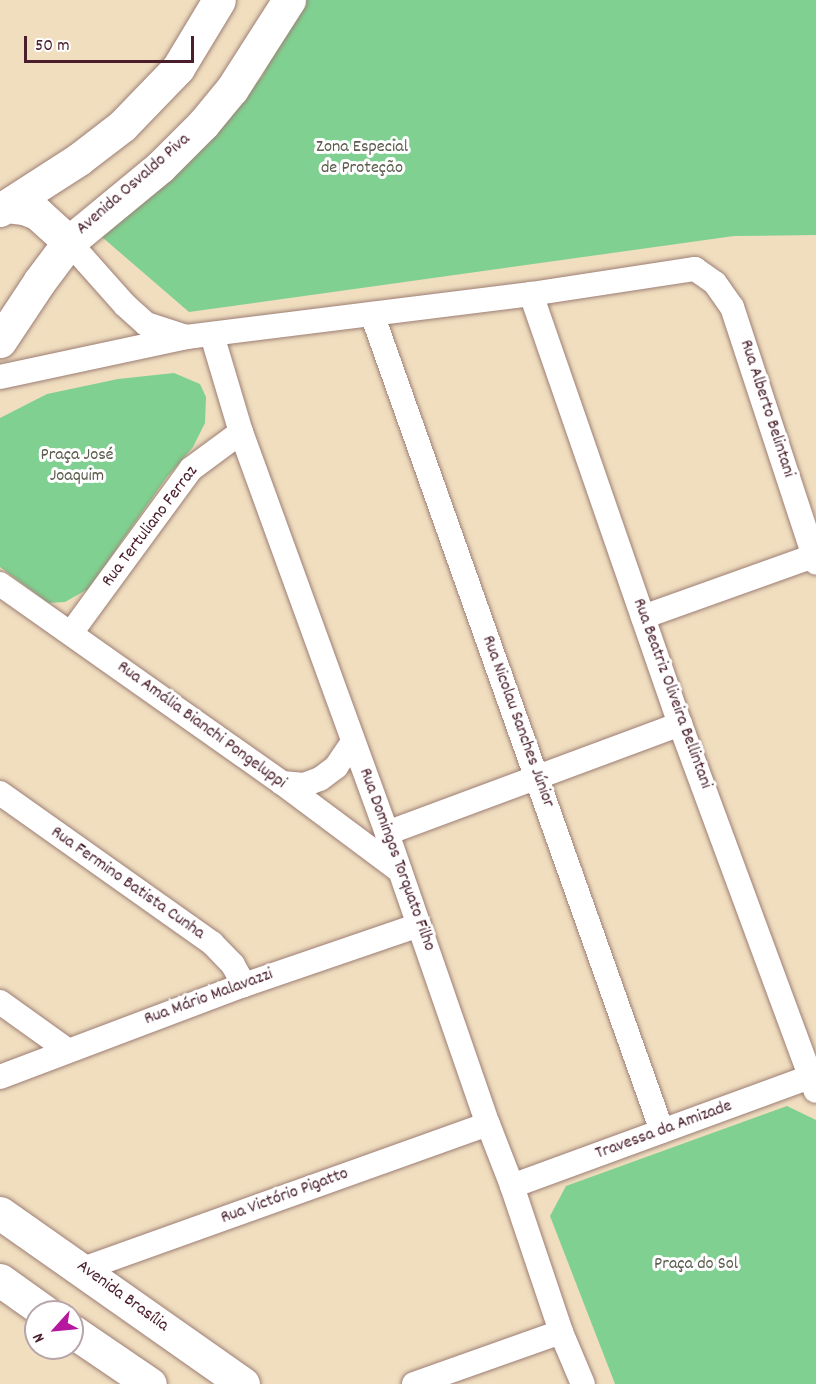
<!DOCTYPE html>
<meta charset="utf-8">
<style>
body{margin:0}
#map{position:relative;width:816px;height:1384px;overflow:hidden;background:#f0debf;font-family:Dekko,sans-serif}
div>[style]{position:absolute}
.green>*{inset:0;background:#80d191}
.roads{filter:drop-shadow(0 0 2px #9d7e75) drop-shadow(0 0 2px #9d7e75)}
.minor>*{height:24px;margin:-12px;padding:0 12px;transform-origin:12px;border-radius:12px;background:#fff}
.secondary>*{height:33px;margin:-16.5px;padding:0 16.5px;transform-origin:16.5px;border-radius:16.5px;background:#fff}
span{translate:-50% -50%;white-space:nowrap;text-align:center;line-height:1.15;-webkit-text-stroke:6px #fff;paint-order:stroke}
.park-label{font-size:18px;color:#5d5d4f}
.street-label{font-size:18px;color:#4a1f2b}
.north{position:absolute;left:24px;top:1300px;width:60px;height:60px;box-sizing:border-box;background:#fff;border:2px solid #b7a5aa;border-radius:50%;rotate:243deg;font-size:16px;font-weight:700;line-height:24px;text-align:center;color:#4a1f2b}
.north::after{content:'';display:block;margin:auto;width:21px;height:27px;background:#b5179e;clip-path:polygon(50% 0,100% 100%,50% 72%,0 100%)}
.scale{position:absolute;left:24px;top:36px;width:170px;height:27px;box-sizing:border-box;border:3px solid #4a1f2b;border-top:0;padding-left:8px;font-size:18px;line-height:21px;white-space:nowrap;color:#4a1f2b;-webkit-text-stroke:4px #fff;paint-order:stroke}
</style>
<div id="map">
<div class="green">
<i style="clip-path:polygon(299px 0,816px 0,816px 235px,734px 236px,189px 312px,102px 237px,262px 77px)"></i>
<i style="clip-path:polygon(174px 373px,200px 384px,206px 397px,205px 423px,193px 447px,167px 477px,88px 589px,65px 602px,49px 603px,0 567px,0 418px,47px 394px,118px 379px)"></i>
<i style="clip-path:polygon(787px 1106px,816px 1120px,816px 1384px,615px 1384px,550px 1216px,566px 1186px)"></i>
</div>
<div class="roads">
<div class="minor">
<i style="left:69px;top:242px;width:84px;rotate:48.4deg"></i>
<i style="left:125px;top:305px;width:28px;rotate:42deg"></i>
<i style="left:146px;top:324px;width:42px;rotate:18deg"></i>
<i style="left:531px;top:294px;width:455px;rotate:70.9deg"></i>
<i style="left:680px;top:724px;width:391px;rotate:69.7deg"></i>
<i style="left:372px;top:314px;width:867px;rotate:70.46deg"></i>
<i style="left:212px;top:335px;width:101px;rotate:73.4deg"></i>
<i style="left:241px;top:432px;width:427px;rotate:70deg"></i>
<i style="left:387px;top:833px;width:308px;rotate:70.9deg"></i>
<i style="left:488px;top:1124px;width:66px;rotate:68.8deg"></i>
<i style="left:512px;top:1186px;width:154px;rotate:71.4deg"></i>
<i style="left:561px;top:1332px;width:56px;rotate:67.1deg"></i>
<i style="left:0;top:377px;width:190px;rotate:-12.1deg"></i>
<i style="left:186px;top:337px;width:348px;rotate:-7.1deg"></i>
<i style="left:531px;top:294px;width:166px;rotate:-8.7deg"></i>
<i style="left:695px;top:269px;width:24px;rotate:35deg"></i>
<i style="left:715px;top:283px;width:29px;rotate:55deg"></i>
<i style="left:732px;top:307px;width:269px;rotate:71.8deg"></i>
<i style="left:0;top:584px;width:345px;rotate:35.2deg"></i>
<i style="left:282px;top:783px;width:147px;rotate:36.7deg"></i>
<i style="left:643px;top:617px;width:184px;rotate:-19.7deg"></i>
<i style="left:71px;top:633px;width:203px;rotate:-53.8deg"></i>
<i style="left:191px;top:469px;width:62px;rotate:-36.5deg"></i>
<i style="left:282px;top:783px;width:22px;rotate:5deg"></i>
<i style="left:304px;top:785px;width:17px;rotate:-21deg"></i>
<i style="left:320px;top:779px;width:20px;rotate:-37deg"></i>
<i style="left:336px;top:767px;width:30px;rotate:-56deg"></i>
<i style="left:0;top:793px;width:260px;rotate:35.3deg"></i>
<i style="left:212px;top:943px;width:30px;rotate:46deg"></i>
<i style="left:233px;top:965px;width:23px;rotate:61deg"></i>
<i style="left:387px;top:833px;width:313px;rotate:-20.4deg"></i>
<i style="left:0;top:1002px;width:82px;rotate:35.6deg"></i>
<i style="left:0;top:1077px;width:261px;rotate:-20.7deg"></i>
<i style="left:244px;top:985px;width:185px;rotate:-18.9deg"></i>
<i style="left:512px;top:1186px;width:324px;rotate:-20.1deg"></i>
<i style="left:83px;top:1269px;width:430px;rotate:-19.7deg"></i>
<i style="left:414px;top:1384px;width:156px;rotate:-19.5deg"></i>
</div>
<div class="secondary">
<i style="left:7px;top:206px;width:17px;rotate:7deg"></i>
<i style="left:24px;top:208px;width:14px;rotate:21deg"></i>
<i style="left:37px;top:213px;width:43px;rotate:42.2deg"></i>
<i style="left:0;top:210px;width:94px;rotate:-32.8deg"></i>
<i style="left:79px;top:159px;width:54px;rotate:-37.5deg"></i>
<i style="left:122px;top:126px;width:81px;rotate:-46deg"></i>
<i style="left:178px;top:68px;width:79px;rotate:-58.9deg"></i>
<i style="left:0;top:341px;width:71px;rotate:-56.5deg"></i>
<i style="left:39px;top:282px;width:50px;rotate:-53.1deg"></i>
<i style="left:69px;top:242px;width:118px;rotate:-39.5deg"></i>
<i style="left:160px;top:167px;width:61px;rotate:-45deg"></i>
<i style="left:203px;top:124px;width:45px;rotate:-50.4deg"></i>
<i style="left:232px;top:89px;width:106px;rotate:-57.4deg"></i>
<i style="left:0;top:1213px;width:297px;rotate:35.1deg"></i>
<i style="left:0;top:1280px;width:55px;rotate:35.4deg"></i>
<i style="left:72px;top:1331px;width:94px;rotate:34.2deg"></i>
</div>
</div>
<div class="park-label">
<span style="left:362px;top:159px">Zona Especial<br>de Proteção</span>
<span style="left:77px;top:467px">Praça José<br>Joaquim</span>
<span style="left:696px;top:1265px">Praça do Sol</span>
</div>
<div class="street-label">
<span style="left:134px;top:185px;rotate:-41deg">Avenida Osvaldo Piva</span>
<span style="left:766px;top:409px;rotate:72deg">Rua Alberto Belintani</span>
<span style="left:151px;top:527px;rotate:-53deg">Rua Tertuliano Ferraz</span>
<span style="left:671px;top:694px;rotate:70deg">Rua Beatriz Oliveira Bellintani</span>
<span style="left:517px;top:722px;rotate:70deg">Rua Nicolau Sanches Júnior</span>
<span style="left:201px;top:726px;rotate:36deg">Rua Amália Bianchi Pongeluppi</span>
<span style="left:396px;top:860px;rotate:70deg">Rua Domingos Torquato Filho</span>
<span style="left:127px;top:884px;rotate:35deg">Rua Fermino Batista Cunha</span>
<span style="left:209px;top:998px;rotate:-20deg">Rua Mário Malavazzi</span>
<span style="left:664px;top:1131px;rotate:-20deg">Travessa da Amizade</span>
<span style="left:285px;top:1197px;rotate:-20deg">Rua Victório Pigatto</span>
<span style="left:122px;top:1297px;rotate:36deg">Avenida Brasília</span>
</div>
<div class="north">N</div>
<div class="scale">50 m</div>
</div>
